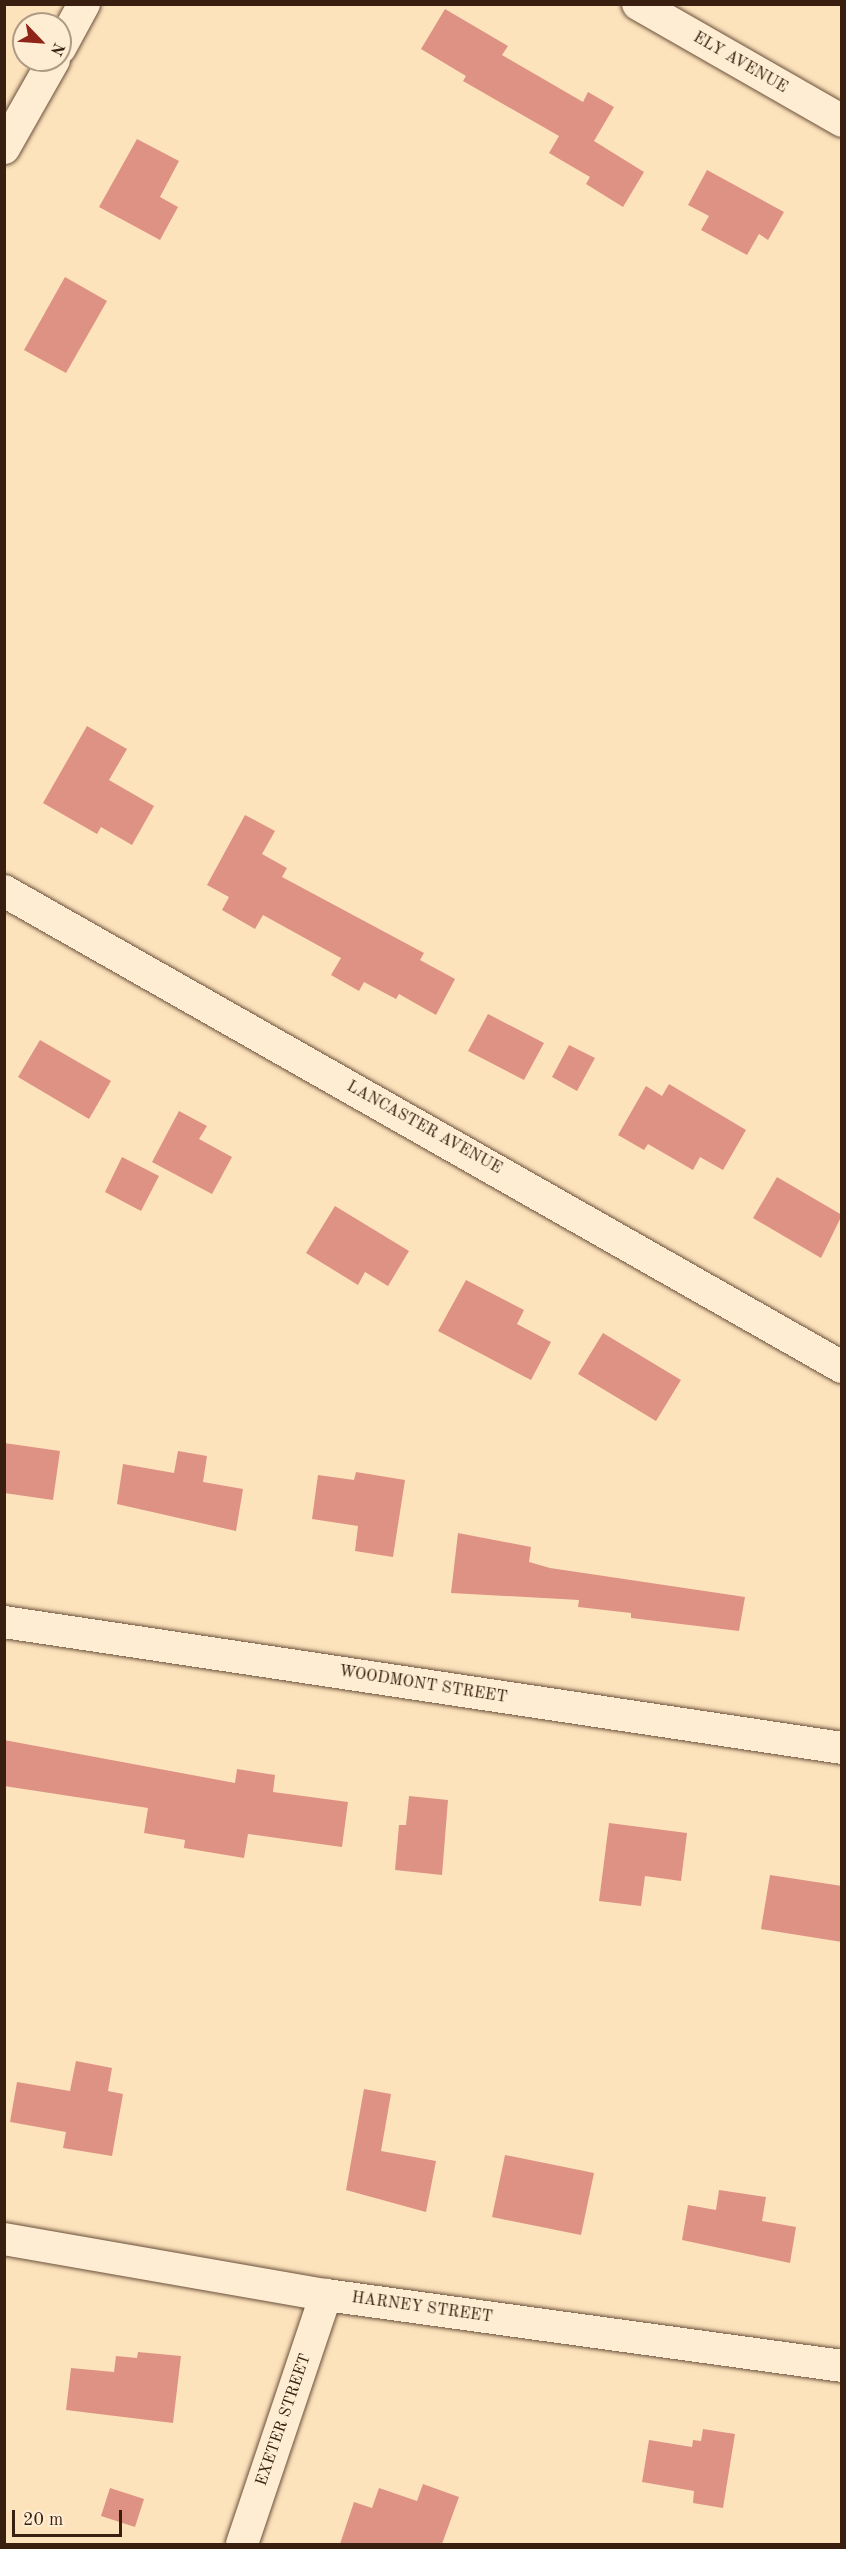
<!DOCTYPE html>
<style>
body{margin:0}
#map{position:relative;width:846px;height:2549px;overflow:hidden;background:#fde3bc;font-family:"Old Standard TT",serif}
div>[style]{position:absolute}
.building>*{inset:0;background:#de9284}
.roads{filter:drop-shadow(0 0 2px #6a503b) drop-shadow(0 0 2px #6a503b)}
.minor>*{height:32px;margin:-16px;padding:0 16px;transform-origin:16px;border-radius:16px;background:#feedd3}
span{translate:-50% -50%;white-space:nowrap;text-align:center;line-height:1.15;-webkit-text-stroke:4.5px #feedd3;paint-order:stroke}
.street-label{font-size:16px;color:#391f10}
.frame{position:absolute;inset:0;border:6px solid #391f10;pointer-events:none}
.north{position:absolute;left:12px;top:12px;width:60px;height:60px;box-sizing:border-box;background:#feedd3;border:2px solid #af9b85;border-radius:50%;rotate:115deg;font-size:16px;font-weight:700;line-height:24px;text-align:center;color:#391f10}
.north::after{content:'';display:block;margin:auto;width:21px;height:27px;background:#8f2418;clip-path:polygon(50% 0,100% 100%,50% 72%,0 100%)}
.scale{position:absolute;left:12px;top:2510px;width:110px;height:27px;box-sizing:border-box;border:3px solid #391f10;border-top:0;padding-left:8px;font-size:18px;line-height:21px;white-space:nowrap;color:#391f10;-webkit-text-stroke:4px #feedd3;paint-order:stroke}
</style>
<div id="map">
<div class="building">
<i style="clip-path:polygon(445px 9px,508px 46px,502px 55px,583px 102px,588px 92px,614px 107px,594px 141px,644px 172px,623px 207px,586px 184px,590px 177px,549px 153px,559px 136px,463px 81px,466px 76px,421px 49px)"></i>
<i style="clip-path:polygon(137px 139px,179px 161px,160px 197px,178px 207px,160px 240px,99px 207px)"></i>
<i style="clip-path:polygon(707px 170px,784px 212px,768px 240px,759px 234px,747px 255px,701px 230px,709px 216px,688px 205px)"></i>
<i style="clip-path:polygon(65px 277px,107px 301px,66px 373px,24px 350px)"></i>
<i style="clip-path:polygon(87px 726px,127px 749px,109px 780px,154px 806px,132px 845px,101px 827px,97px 834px,43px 803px)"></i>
<i style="clip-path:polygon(245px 815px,275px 831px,262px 854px,287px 868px,282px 877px,424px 953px,420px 960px,455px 979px,436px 1015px,399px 994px,396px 999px,364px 982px,359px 991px,331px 975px,341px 958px,263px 915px,255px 929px,222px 910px,229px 897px,207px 885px)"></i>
<i style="clip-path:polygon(488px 1014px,544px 1043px,524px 1080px,468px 1051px)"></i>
<i style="clip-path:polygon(40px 1040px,111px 1081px,89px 1119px,18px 1077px)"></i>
<i style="clip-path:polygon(569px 1045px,595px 1058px,577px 1091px,552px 1077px)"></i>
<i style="clip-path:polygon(669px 1084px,746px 1130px,723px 1170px,700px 1157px,693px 1170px,648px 1144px,644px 1150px,618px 1135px,646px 1086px,662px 1096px)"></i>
<i style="clip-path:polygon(179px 1111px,207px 1126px,199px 1139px,232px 1157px,212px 1194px,152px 1162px)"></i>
<i style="clip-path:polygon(122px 1157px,159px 1176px,141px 1211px,105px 1192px)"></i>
<i style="clip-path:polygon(777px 1177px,842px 1215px,821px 1258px,753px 1218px)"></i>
<i style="clip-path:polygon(335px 1206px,409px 1251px,388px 1286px,365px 1272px,358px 1285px,306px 1253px)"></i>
<i style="clip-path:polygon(466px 1280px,524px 1310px,517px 1324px,551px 1342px,531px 1380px,438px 1331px)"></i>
<i style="clip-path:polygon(603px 1333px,681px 1380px,656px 1421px,578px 1374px)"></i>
<i style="clip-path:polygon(4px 1443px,60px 1451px,53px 1500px,4px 1493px)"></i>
<i style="clip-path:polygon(178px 1451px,207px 1456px,203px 1482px,243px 1489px,236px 1531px,117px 1504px,123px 1464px,174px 1473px)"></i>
<i style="clip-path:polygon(356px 1472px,405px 1480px,393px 1557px,355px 1551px,358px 1526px,312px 1519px,318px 1475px,354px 1480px)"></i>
<i style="clip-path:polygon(458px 1533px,531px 1547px,529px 1562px,550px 1568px,745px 1597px,739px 1631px,631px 1618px,631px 1613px,578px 1607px,579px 1600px,451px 1593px)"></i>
<i style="clip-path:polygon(4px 1740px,235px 1783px,237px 1769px,275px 1775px,273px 1792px,348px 1802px,342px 1847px,248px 1834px,244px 1858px,184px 1848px,185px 1840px,144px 1833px,148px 1808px,4px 1786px)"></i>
<i style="clip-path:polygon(409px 1796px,448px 1800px,442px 1875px,395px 1870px,399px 1825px,406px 1825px)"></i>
<i style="clip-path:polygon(609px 1823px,687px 1833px,681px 1881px,645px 1876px,641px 1906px,599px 1901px)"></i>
<i style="clip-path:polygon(770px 1875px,842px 1886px,842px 1942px,761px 1929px)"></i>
<i style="clip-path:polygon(76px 2061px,112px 2068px,108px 2091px,123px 2094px,112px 2156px,63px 2148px,66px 2132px,10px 2122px,17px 2082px,70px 2091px)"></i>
<i style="clip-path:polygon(364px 2089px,391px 2094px,381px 2151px,436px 2161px,426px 2212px,346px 2190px)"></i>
<i style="clip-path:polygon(505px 2155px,594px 2173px,581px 2235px,492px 2217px)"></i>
<i style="clip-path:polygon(719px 2190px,766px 2197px,762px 2221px,796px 2227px,790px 2263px,682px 2240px,688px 2205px,716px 2210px)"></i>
<i style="clip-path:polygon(138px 2352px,181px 2356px,173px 2423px,66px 2410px,71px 2368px,114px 2372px,116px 2356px,137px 2358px)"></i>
<i style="clip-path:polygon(703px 2429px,735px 2434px,723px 2508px,693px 2503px,694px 2491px,642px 2482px,649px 2440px,692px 2447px,693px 2440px,701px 2441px)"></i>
<i style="clip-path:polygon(423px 2484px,459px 2497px,442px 2544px,340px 2544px,354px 2502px,372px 2508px,379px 2488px,417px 2501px)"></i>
<i style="clip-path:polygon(110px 2488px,144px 2499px,135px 2527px,101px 2516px)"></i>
</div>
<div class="roads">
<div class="minor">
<i style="left:638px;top:4px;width:235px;rotate:29.8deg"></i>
<i style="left:60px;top:48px;width:50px;rotate:-61.4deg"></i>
<i style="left:4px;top:148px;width:101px;rotate:-60.4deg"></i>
<i style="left:4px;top:891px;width:964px;rotate:29.6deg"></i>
<i style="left:4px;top:1622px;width:847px;rotate:8.55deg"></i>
<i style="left:4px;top:2239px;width:327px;rotate:9.9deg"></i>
<i style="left:326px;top:2295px;width:521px;rotate:7.83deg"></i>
<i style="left:242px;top:2544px;width:263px;rotate:-71.4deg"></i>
</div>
</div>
<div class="street-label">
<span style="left:740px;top:63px;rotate:30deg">ELY AVENUE</span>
<span style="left:424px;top:1128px;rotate:29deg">LANCASTER AVENUE</span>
<span style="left:423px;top:1685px;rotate:9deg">WOODMONT STREET</span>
<span style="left:422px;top:2308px;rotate:8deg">HARNEY STREET</span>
<span style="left:284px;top:2420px;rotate:-71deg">EXETER STREET</span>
</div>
<div class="frame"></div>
<div class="north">N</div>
<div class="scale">20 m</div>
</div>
